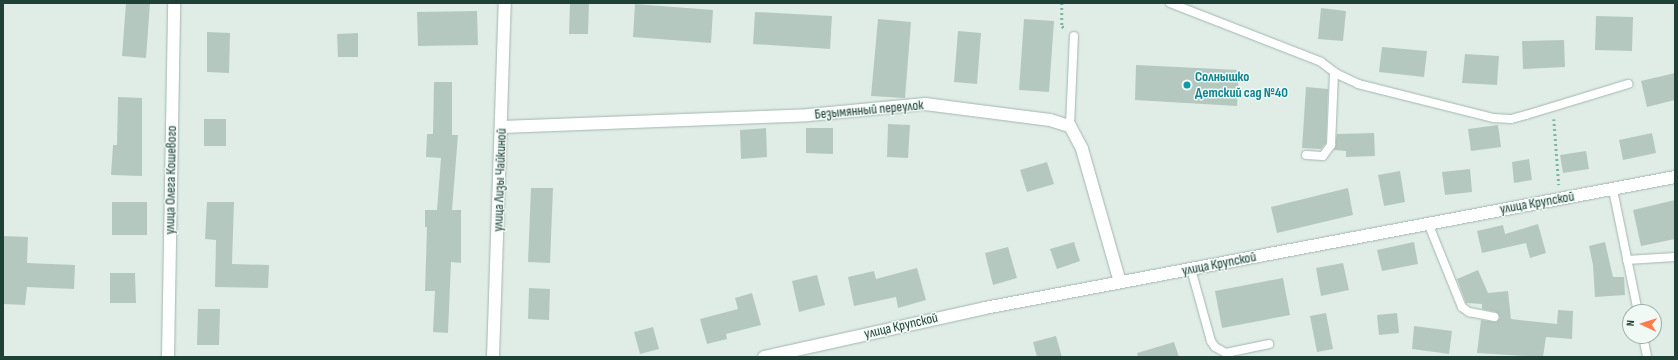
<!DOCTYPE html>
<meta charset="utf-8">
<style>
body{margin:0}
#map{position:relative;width:1678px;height:360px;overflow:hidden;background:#e0ede7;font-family:"Sofia Sans Condensed",sans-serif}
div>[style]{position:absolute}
.building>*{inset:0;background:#b5c8c0}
.path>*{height:2.5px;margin-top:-1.25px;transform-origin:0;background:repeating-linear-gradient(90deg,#7cb5a4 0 2px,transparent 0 5px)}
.roads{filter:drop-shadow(0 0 1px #a2b6af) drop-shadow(0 0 1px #a2b6af)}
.lane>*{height:8px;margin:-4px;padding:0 4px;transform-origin:4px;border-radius:4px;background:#fff}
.street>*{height:12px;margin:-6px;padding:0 6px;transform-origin:6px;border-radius:6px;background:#fff}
.dots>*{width:11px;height:11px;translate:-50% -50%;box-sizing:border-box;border:2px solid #f1f9f5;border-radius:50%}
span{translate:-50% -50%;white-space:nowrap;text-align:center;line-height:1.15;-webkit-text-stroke:3px #f1f9f5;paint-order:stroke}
.culture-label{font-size:14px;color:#0d838f;font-weight:700}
.left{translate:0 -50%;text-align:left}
.street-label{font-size:14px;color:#1e4037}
.frame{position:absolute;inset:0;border:4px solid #1e4037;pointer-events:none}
.north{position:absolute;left:1622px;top:304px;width:40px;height:40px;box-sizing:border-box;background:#f1f9f5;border:1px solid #9dafa9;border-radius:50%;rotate:274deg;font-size:11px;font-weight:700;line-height:16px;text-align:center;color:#1e4037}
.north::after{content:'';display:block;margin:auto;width:14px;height:18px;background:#ff7b4c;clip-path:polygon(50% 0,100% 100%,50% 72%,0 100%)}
</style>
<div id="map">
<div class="building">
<i style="clip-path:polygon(126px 3px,150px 3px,146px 58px,122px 56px)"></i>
<i style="clip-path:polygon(570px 3px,589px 3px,588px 34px,569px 34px)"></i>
<i style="clip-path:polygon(635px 4px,713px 10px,711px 43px,633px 37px)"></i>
<i style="clip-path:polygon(1321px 8px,1346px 11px,1343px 41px,1318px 39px)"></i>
<i style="clip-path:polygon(477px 11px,478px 45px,418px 46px,417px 12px)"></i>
<i style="clip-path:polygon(755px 12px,832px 16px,830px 49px,753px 44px)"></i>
<i style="clip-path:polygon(1596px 16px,1633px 17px,1632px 51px,1595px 50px)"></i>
<i style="clip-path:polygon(878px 19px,911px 22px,905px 98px,871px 96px)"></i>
<i style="clip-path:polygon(1024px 19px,1054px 21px,1049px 92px,1019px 90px)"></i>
<i style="clip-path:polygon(958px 31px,981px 33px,977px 84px,954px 82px)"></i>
<i style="clip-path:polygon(207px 32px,230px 33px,229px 73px,207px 72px)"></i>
<i style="clip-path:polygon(358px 33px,358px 57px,338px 57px,337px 34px)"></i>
<i style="clip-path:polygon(1564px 40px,1565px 67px,1523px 69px,1522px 41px)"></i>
<i style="clip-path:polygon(1382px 47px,1427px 51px,1424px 77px,1379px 72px)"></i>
<i style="clip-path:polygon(1465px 54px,1499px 56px,1497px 85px,1462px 83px)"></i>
<i style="clip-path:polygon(1136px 65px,1239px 70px,1237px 106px,1135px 100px)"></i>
<i style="clip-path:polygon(1675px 73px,1675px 100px,1647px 107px,1641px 81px)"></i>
<i style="clip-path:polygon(434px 82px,452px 82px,452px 135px,458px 135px,452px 210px,461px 210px,461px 263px,451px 262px,448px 333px,433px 332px,435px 291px,425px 291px,427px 227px,425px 227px,425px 210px,437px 210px,441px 158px,426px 157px,427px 134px,433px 134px)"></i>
<i style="clip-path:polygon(1306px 87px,1328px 89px,1326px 143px,1321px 149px,1302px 148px)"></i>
<i style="clip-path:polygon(118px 97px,142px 98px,142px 176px,111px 175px,113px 145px,117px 145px)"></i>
<i style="clip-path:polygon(204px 119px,226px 119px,226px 146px,204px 146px)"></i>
<i style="clip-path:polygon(888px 124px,910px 125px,908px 158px,887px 157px)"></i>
<i style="clip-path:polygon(1498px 125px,1501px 147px,1471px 151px,1468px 129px)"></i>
<i style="clip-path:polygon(766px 128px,767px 157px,741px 159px,740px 130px)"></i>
<i style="clip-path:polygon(806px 128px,833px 128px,833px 154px,806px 153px)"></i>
<i style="clip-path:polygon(1374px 133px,1375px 156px,1346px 157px,1346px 151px,1334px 150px,1337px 134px)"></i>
<i style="clip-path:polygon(1652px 133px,1656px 153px,1623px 160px,1619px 140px)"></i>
<i style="clip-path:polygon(1586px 151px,1589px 169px,1563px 173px,1560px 155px)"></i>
<i style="clip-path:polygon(1529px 159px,1532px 180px,1514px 183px,1512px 162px)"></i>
<i style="clip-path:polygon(1047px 162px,1054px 184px,1027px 192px,1020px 170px)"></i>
<i style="clip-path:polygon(1470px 169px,1472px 192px,1445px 195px,1442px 172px)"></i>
<i style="clip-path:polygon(1400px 171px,1405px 202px,1384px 206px,1378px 175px)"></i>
<i style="clip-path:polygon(531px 188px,553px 188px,550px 263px,528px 262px)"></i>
<i style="clip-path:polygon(1348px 188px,1353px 215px,1277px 233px,1271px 207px)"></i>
<i style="clip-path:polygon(1675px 200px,1675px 239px,1641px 246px,1633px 210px)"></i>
<i style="clip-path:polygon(112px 202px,147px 202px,147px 235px,112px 235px)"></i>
<i style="clip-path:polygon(207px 202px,234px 202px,232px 264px,269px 265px,268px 288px,215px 287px,216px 240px,205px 239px)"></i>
<i style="clip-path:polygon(1538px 224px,1546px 253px,1530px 258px,1526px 243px,1482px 253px,1477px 231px,1503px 225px,1505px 234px)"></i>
<i style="clip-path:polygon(3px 236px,28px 237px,27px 263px,75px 265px,74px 289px,27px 287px,25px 305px,3px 304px)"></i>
<i style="clip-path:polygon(1074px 242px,1080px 261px,1057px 269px,1050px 249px)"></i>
<i style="clip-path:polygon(1414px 242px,1418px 264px,1382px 271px,1377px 250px)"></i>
<i style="clip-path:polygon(1605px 242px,1613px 277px,1624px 277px,1625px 295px,1595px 297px,1593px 265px,1589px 246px)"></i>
<i style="clip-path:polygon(1008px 247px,1017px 278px,993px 285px,985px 253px)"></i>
<i style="clip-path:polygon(1343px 263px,1349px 290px,1321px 296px,1316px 268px)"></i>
<i style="clip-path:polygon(917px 268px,926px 300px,898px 308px,896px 297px,854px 306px,848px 277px,874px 271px,876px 279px)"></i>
<i style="clip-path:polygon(1478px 270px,1488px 293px,1508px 291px,1511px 319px,1557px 324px,1558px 310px,1573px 311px,1572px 339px,1546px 337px,1543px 357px,1477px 353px,1481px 320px,1496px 322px,1500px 318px,1496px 312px,1482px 309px,1482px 304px,1466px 303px,1457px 279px)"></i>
<i style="clip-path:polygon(110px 273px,135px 273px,136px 303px,110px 303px)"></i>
<i style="clip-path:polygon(817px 275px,825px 305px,799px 312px,792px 281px)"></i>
<i style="clip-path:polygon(1283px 278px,1290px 315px,1222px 328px,1215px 291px)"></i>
<i style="clip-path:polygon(529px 288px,550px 289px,549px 320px,528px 319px)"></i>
<i style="clip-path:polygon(752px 293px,761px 325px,726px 334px,727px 339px,707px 344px,700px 319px,738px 309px,735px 298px)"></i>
<i style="clip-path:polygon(198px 309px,220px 309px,219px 345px,197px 345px)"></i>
<i style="clip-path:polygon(1326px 313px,1333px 349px,1317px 352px,1310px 316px)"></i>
<i style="clip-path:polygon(1397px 313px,1399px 333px,1379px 335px,1377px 315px)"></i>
<i style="clip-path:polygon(1414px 326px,1452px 331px,1449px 354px,1412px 349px)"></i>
<i style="clip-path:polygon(653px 327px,659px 349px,640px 354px,634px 332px)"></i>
<i style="clip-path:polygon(1056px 336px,1062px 357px,1037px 357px,1033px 342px)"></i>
<i style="clip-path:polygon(1174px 342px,1179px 357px,1138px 357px,1137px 353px)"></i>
</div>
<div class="path">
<i style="left:1062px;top:3px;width:23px;rotate:90deg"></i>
<i style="left:1062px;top:26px;width:5px;rotate:37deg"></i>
<i style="left:1554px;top:119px;width:66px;rotate:85.7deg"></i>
</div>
<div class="roads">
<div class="lane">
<i style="left:1170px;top:3px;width:162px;rotate:21.3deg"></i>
<i style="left:1321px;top:62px;width:20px;rotate:37deg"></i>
<i style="left:1337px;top:74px;width:23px;rotate:25deg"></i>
<i style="left:1358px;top:84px;width:139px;rotate:14.1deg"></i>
<i style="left:1493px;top:118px;width:18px;rotate:3deg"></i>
<i style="left:1511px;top:119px;width:16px;rotate:-15deg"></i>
<i style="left:1526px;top:115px;width:107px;rotate:-16.9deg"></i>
<i style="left:1070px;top:126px;width:90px;rotate:-87.5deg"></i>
<i style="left:1306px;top:155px;width:17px;rotate:3deg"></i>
<i style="left:1323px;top:156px;width:14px;rotate:-54deg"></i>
<i style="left:1331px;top:145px;width:73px;rotate:-87.6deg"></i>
<i style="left:1613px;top:190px;width:125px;rotate:78.4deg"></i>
<i style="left:1428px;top:223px;width:91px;rotate:68deg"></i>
<i style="left:1462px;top:307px;width:9px;rotate:36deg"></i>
<i style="left:1469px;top:312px;width:26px;rotate:11deg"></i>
<i style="left:1627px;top:260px;width:48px;rotate:-3.6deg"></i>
<i style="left:1191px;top:269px;width:75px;rotate:74.5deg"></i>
<i style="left:1211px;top:341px;width:7px;rotate:56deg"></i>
<i style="left:1215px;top:347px;width:13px;rotate:29deg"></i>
<i style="left:1226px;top:353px;width:44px;rotate:-11.8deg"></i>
<i style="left:1643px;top:336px;width:21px;rotate:79deg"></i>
</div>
<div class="street">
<i style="left:502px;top:127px;width:306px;rotate:-2.2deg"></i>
<i style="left:808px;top:115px;width:118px;rotate:-5.4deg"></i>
<i style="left:925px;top:104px;width:126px;rotate:7.3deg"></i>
<i style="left:1050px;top:120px;width:21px;rotate:17deg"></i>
<i style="left:1070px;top:126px;width:26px;rotate:62deg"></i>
<i style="left:1082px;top:149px;width:138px;rotate:74.1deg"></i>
<i style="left:168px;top:357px;width:354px;rotate:-89deg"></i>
<i style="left:493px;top:357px;width:354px;rotate:-88.1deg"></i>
<i style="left:764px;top:357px;width:226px;rotate:-12.5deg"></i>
<i style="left:985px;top:308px;width:702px;rotate:-10.75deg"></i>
</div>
</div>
<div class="dots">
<i style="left:1187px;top:85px;background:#0f9aa8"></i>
</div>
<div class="culture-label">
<span class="left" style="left:1195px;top:85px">Солнышко<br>Детский сад №40</span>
</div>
<div class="street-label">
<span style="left:869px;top:110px;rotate:-5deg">Безымянный переулок</span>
<span style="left:171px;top:180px;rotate:-89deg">улица Олега Кошевого</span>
<span style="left:500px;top:180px;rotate:-88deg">улица Лизы Чайкиной</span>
<span style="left:1537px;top:203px;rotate:-10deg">улица Крупской</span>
<span style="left:1219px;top:264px;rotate:-11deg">улица Крупской</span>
<span style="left:901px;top:326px;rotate:-13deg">улица Крупской</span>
</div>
<div class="frame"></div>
<div class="north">N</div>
</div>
